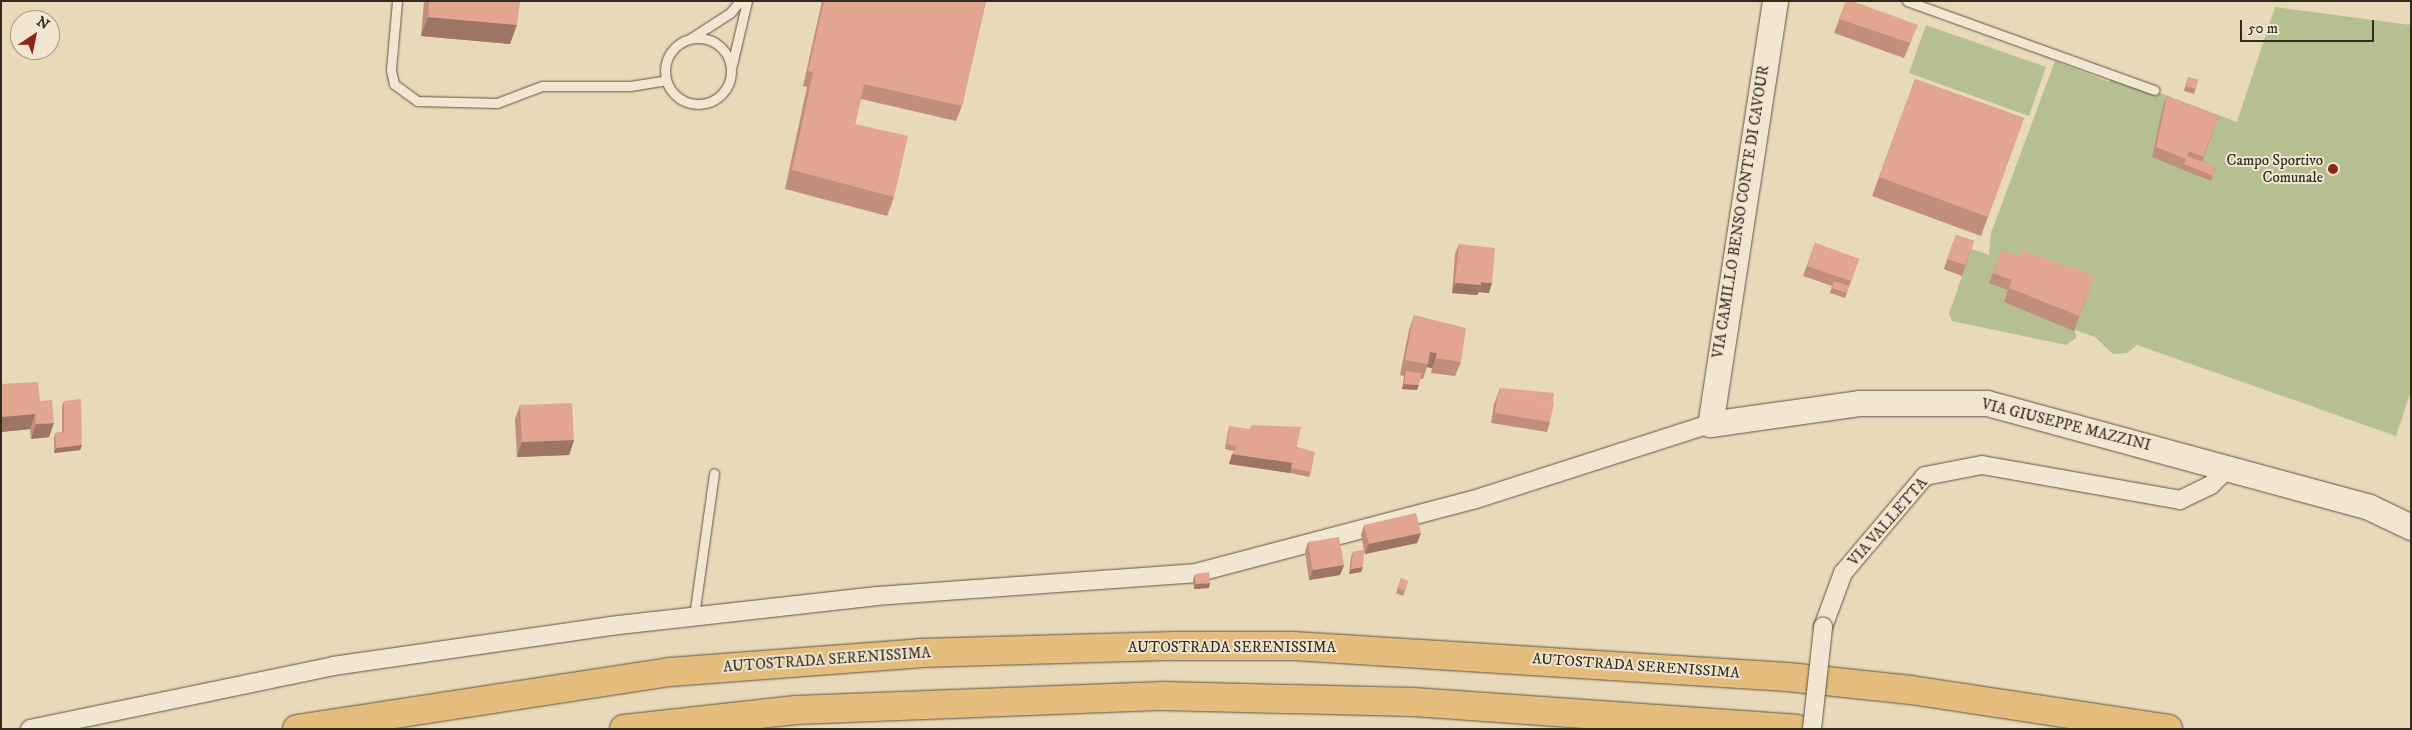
<!DOCTYPE html>
<style>
body{margin:0}
#map{position:relative;width:2412px;height:730px;overflow:hidden;background:#e8d9b9;font-family:"IM FELL DW Pica",serif}
div>[style]{position:absolute}
.green>*{inset:0;background:#b5bf90}
.roads{filter:drop-shadow(0 0 1px #605546) drop-shadow(0 0 1px #605546)}
.lane>*{height:9px;margin:-4.5px;padding:0 4.5px;transform-origin:4.5px;border-radius:4.5px;background:#f0e6d2}
.lane>.ring{margin:-4.5px;padding:0;box-sizing:content-box;background:none;border:9px solid #f0e6d2;border-radius:50%}
.street>*{height:18px;margin:-9px;padding:0 9px;transform-origin:9px;border-radius:9px;background:#f0e6d2}
.secondary>*{height:25px;margin:-12.5px;padding:0 12.5px;transform-origin:12.5px;border-radius:12.5px;background:#f0e6d2}
.highway>*{height:28px;margin:-14px;padding:0 14px;transform-origin:14px;border-radius:14px;background:#e4bc7c}
.bridges{filter:drop-shadow(0 0 1px #605546) drop-shadow(0 0 1px #605546)}
.street-bridge>*{height:18px;margin:-9px;padding:0 9px;transform-origin:9px;border-radius:9px;background:#f0e6d2}
.wall>*{inset:0;background:#c28e7c}
.shaded-wall>*{inset:0;background:#9e7465}
.building>*{inset:0;background:#e2a590}
.dots>*{width:14px;height:14px;translate:-50% -50%;box-sizing:border-box;border:2px solid #f0e6d2;border-radius:50%}
span{translate:-50% -50%;white-space:nowrap;text-align:center;line-height:1.15;-webkit-text-stroke:4px #f0e6d2;paint-order:stroke}
.poi-label{font-size:15px;color:#32291f}
.right{translate:-100% -50%;text-align:right}
.street-label{font-size:15px;color:#32291f}
.frame{position:absolute;inset:0;border:2px solid #32291f;pointer-events:none}
.north{position:absolute;left:10px;top:10px;width:50px;height:50px;box-sizing:border-box;background:#f0e6d2;border:1px solid #a49a8a;border-radius:50%;rotate:34deg;font-size:14px;font-weight:700;line-height:20px;text-align:center;color:#32291f}
.north::after{content:'';display:block;margin:auto;width:18px;height:22px;background:#8f2418;clip-path:polygon(50% 0,100% 100%,50% 72%,0 100%)}
.scale{position:absolute;left:2240px;top:20px;width:134px;height:22px;box-sizing:border-box;border:2px solid #32291f;border-top:0;padding-left:6px;font-size:15px;line-height:18px;white-space:nowrap;color:#32291f;-webkit-text-stroke:4px #f0e6d2;paint-order:stroke}
</style>
<div id="map">
<div class="green">
<i style="clip-path:polygon(2275px 7px,2411px 25px,2411px 391px,2396px 436px,2137px 345px,2127px 353px,2113px 354px,2095px 337px,2075px 330px,2076px 338px,2066px 345px,1952px 321px,1949px 314px,1962px 276px,1944px 269px,1953px 242px,1989px 255px,1991px 233px,2055px 61px,2109px 82px,2112px 75px,2237px 122px)"></i>
<i style="clip-path:polygon(1926px 25px,2046px 67px,2029px 116px,1909px 73px)"></i>
</div>
<div class="roads">
<div class="lane">
<i style="left:397px;top:1px;width:69px;rotate:95deg"></i>
<i style="left:391px;top:70px;width:14px;rotate:78deg"></i>
<i style="left:394px;top:84px;width:29px;rotate:36deg"></i>
<i style="left:417px;top:101px;width:80px;rotate:1.4deg"></i>
<i style="left:497px;top:103px;width:48px;rotate:-20.7deg"></i>
<i style="left:542px;top:86px;width:88px"></i>
<i style="left:630px;top:86px;width:36px;rotate:-9deg"></i>
<i style="left:1907px;top:1px;width:263px;rotate:19.8deg"></i>
<i class="ring" style="left:665px;top:38px;width:57px;height:57px"></i>
<i style="left:691px;top:38px;width:46px;rotate:-32.7deg"></i>
<i style="left:730px;top:13px;width:16px;rotate:-50deg"></i>
<i style="left:732px;top:65px;width:66px;rotate:-76.8deg"></i>
<i style="left:694px;top:616px;width:144px;rotate:-82deg"></i>
</div>
<div class="street">
<i style="left:1823px;top:627px;width:58px;rotate:-69.7deg"></i>
<i style="left:1843px;top:573px;width:127px;rotate:-49.8deg"></i>
<i style="left:1925px;top:476px;width:58px;rotate:-10.9deg"></i>
<i style="left:1982px;top:465px;width:201px;rotate:10deg"></i>
<i style="left:2180px;top:500px;width:34px;rotate:-26deg"></i>
<i style="left:2211px;top:485px;width:27px;rotate:-45deg"></i>
<i style="left:30px;top:729px;width:309px;rotate:-11.7deg"></i>
<i style="left:333px;top:666px;width:280px;rotate:-8.2deg"></i>
<i style="left:610px;top:626px;width:269px;rotate:-6.4deg"></i>
<i style="left:877px;top:596px;width:320px;rotate:-4.1deg"></i>
<i style="left:1196px;top:573px;width:286px;rotate:-14.8deg"></i>
<i style="left:1473px;top:500px;width:249px;rotate:-17.8deg"></i>
</div>
<div class="secondary">
<i style="left:1775px;top:1px;width:428px;rotate:98.7deg"></i>
<i style="left:1710px;top:424px;width:150px;rotate:-8deg"></i>
<i style="left:1859px;top:403px;width:128px"></i>
<i style="left:1987px;top:403px;width:396px;rotate:15.2deg"></i>
<i style="left:2369px;top:507px;width:47px;rotate:25.5deg"></i>
</div>
<div class="highway">
<i style="left:297px;top:729px;width:377px;rotate:-8.7deg"></i>
<i style="left:670px;top:672px;width:251px;rotate:-4.3deg"></i>
<i style="left:920px;top:653px;width:255px;rotate:-1.6deg"></i>
<i style="left:1175px;top:646px;width:119px"></i>
<i style="left:1294px;top:646px;width:495px;rotate:3.6deg"></i>
<i style="left:1788px;top:677px;width:124px;rotate:6deg"></i>
<i style="left:1911px;top:690px;width:260px;rotate:8.6deg"></i>
<i style="left:624px;top:729px;width:173px;rotate:-6.3deg"></i>
<i style="left:796px;top:710px;width:368px;rotate:-2.2deg"></i>
<i style="left:1164px;top:696px;width:249px;rotate:1.4deg"></i>
<i style="left:1413px;top:702px;width:384px;rotate:4deg"></i>
</div>
</div>
<div class="bridges">
<div class="street-bridge">
<i style="left:1812px;top:729px;width:103px;rotate:-83.8deg"></i>
</div>
</div>
<div class="wall">
<i style="clip-path:polygon(424px 1px,520px 1px,510px 44px,421px 36px)"></i>
<i style="clip-path:polygon(822px 1px,986px 1px,962px 106px,956px 121px,861px 99px,855px 124px,894px 197px,887px 216px,785px 189px,807px 87px,803px 86px)"></i>
<i style="clip-path:polygon(1846px 1px,1912px 39px,1904px 58px,1834px 33px)"></i>
<i style="clip-path:polygon(2188px 77px,2198px 80px,2194px 94px,2184px 91px)"></i>
<i style="clip-path:polygon(1915px 79px,2024px 118px,1981px 236px,1872px 196px)"></i>
<i style="clip-path:polygon(2167px 96px,2219px 116px,2202px 162px,2216px 167px,2211px 181px,2152px 157px,2163px 106px)"></i>
<i style="clip-path:polygon(1956px 235px,1974px 241px,1962px 276px,1944px 269px)"></i>
<i style="clip-path:polygon(1815px 243px,1859px 259px,1845px 298px,1830px 293px,1832px 286px,1803px 276px)"></i>
<i style="clip-path:polygon(1459px 244px,1489px 293px,1479px 292px,1477px 295px,1452px 293px,1455px 254px)"></i>
<i style="clip-path:polygon(2002px 250px,2020px 257px,2094px 276px,2074px 331px,2004px 302px,2008px 290px,1989px 283px)"></i>
<i style="clip-path:polygon(1414px 315px,1461px 362px,1455px 376px,1431px 373px,1432px 368px,1427px 367px,1423px 379px,1420px 379px,1417px 390px,1402px 389px,1404px 376px,1400px 375px,1409px 330px)"></i>
<i style="clip-path:polygon(1px 384px,40px 401px,49px 437px,31px 439px,30px 429px,1px 432px)"></i>
<i style="clip-path:polygon(1500px 388px,1550px 422px,1547px 432px,1491px 423px,1494px 404px)"></i>
<i style="clip-path:polygon(64px 401px,82px 445px,80px 450px,54px 453px,54px 438px,55px 433px,62px 432px,62px 406px)"></i>
<i style="clip-path:polygon(520px 405px,574px 440px,569px 455px,517px 457px,515px 419px)"></i>
<i style="clip-path:polygon(1230px 426px,1297px 447px,1311px 472px,1309px 477px,1290px 473px,1229px 464px,1234px 451px,1225px 449px,1228px 431px)"></i>
<i style="clip-path:polygon(1364px 525px,1421px 533px,1417px 543px,1365px 554px,1364px 551px,1361px 572px,1349px 574px,1351px 557px,1353px 552px,1364px 550px,1361px 535px)"></i>
<i style="clip-path:polygon(1308px 542px,1344px 565px,1340px 575px,1309px 580px,1305px 552px)"></i>
<i style="clip-path:polygon(1195px 574px,1209px 588px,1194px 589px,1193px 579px)"></i>
<i style="clip-path:polygon(1401px 578px,1408px 581px,1403px 596px,1396px 593px)"></i>
</div>
<div class="shaded-wall">
<i style="clip-path:polygon(428px 17px,517px 25px,510px 44px,421px 36px)"></i>
<i style="clip-path:polygon(1481px 282px,1492px 283px,1489px 293px,1479px 292px,1477px 295px,1452px 293px,1455px 283px)"></i>
<i style="clip-path:polygon(1430px 352px,1437px 353px,1432px 368px,1427px 367px)"></i>
<i style="clip-path:polygon(1404px 384px,1419px 385px,1417px 390px,1402px 389px)"></i>
<i style="clip-path:polygon(35px 414px,30px 429px,1px 432px,1px 417px)"></i>
<i style="clip-path:polygon(54px 423px,49px 437px,31px 439px,36px 424px)"></i>
<i style="clip-path:polygon(574px 440px,569px 455px,517px 457px,522px 442px)"></i>
<i style="clip-path:polygon(82px 445px,80px 450px,54px 453px,56px 448px)"></i>
<i style="clip-path:polygon(1232px 454px,1293px 463px,1290px 473px,1229px 464px)"></i>
<i style="clip-path:polygon(1421px 533px,1417px 543px,1365px 554px,1369px 544px)"></i>
<i style="clip-path:polygon(1344px 565px,1340px 575px,1309px 580px,1313px 570px)"></i>
<i style="clip-path:polygon(1363px 567px,1361px 572px,1349px 574px,1351px 569px)"></i>
<i style="clip-path:polygon(1210px 583px,1209px 588px,1194px 589px,1196px 584px)"></i>
</div>
<div class="building">
<i style="clip-path:polygon(429px 1px,520px 1px,517px 25px,428px 17px)"></i>
<i style="clip-path:polygon(824px 1px,986px 1px,962px 106px,864px 84px,865px 80px,814px 68px,812px 72px,808px 71px)"></i>
<i style="clip-path:polygon(1846px 1px,1852px 1px,1918px 25px,1910px 43px,1839px 19px)"></i>
<i style="clip-path:polygon(814px 68px,865px 80px,855px 124px,908px 136px,894px 197px,792px 170px)"></i>
<i style="clip-path:polygon(2188px 77px,2198px 80px,2196px 89px,2185px 86px)"></i>
<i style="clip-path:polygon(1915px 79px,2024px 118px,1988px 217px,1879px 177px)"></i>
<i style="clip-path:polygon(2167px 96px,2219px 116px,2203px 157px,2189px 151px,2186px 159px,2156px 147px)"></i>
<i style="clip-path:polygon(2187px 156px,2216px 167px,2213px 176px,2184px 164px)"></i>
<i style="clip-path:polygon(1956px 235px,1974px 241px,1965px 265px,1947px 259px)"></i>
<i style="clip-path:polygon(1815px 243px,1859px 259px,1851px 281px,1807px 266px)"></i>
<i style="clip-path:polygon(1459px 244px,1495px 248px,1492px 283px,1481px 282px,1481px 285px,1455px 283px)"></i>
<i style="clip-path:polygon(2002px 250px,2020px 257px,2012px 280px,1993px 273px)"></i>
<i style="clip-path:polygon(2022px 250px,2094px 276px,2079px 316px,2009px 288px)"></i>
<i style="clip-path:polygon(1834px 281px,1849px 286px,1847px 293px,1832px 288px)"></i>
<i style="clip-path:polygon(1414px 315px,1466px 328px,1461px 362px,1436px 358px,1437px 353px,1430px 352px,1428px 364px,1405px 360px)"></i>
<i style="clip-path:polygon(1406px 371px,1421px 373px,1419px 385px,1404px 384px)"></i>
<i style="clip-path:polygon(38px 382px,40px 401px,52px 400px,54px 423px,36px 424px,35px 414px,1px 417px,1px 384px)"></i>
<i style="clip-path:polygon(1500px 388px,1554px 393px,1553px 403px,1499px 394px)"></i>
<i style="clip-path:polygon(1498px 394px,1554px 403px,1550px 422px,1495px 413px)"></i>
<i style="clip-path:polygon(81px 399px,82px 445px,56px 448px,55px 433px,64px 432px,64px 401px)"></i>
<i style="clip-path:polygon(572px 403px,574px 440px,522px 442px,520px 405px)"></i>
<i style="clip-path:polygon(1252px 425px,1301px 427px,1293px 463px,1232px 454px)"></i>
<i style="clip-path:polygon(1230px 426px,1249px 429px,1236px 448px,1237px 446px,1227px 444px)"></i>
<i style="clip-path:polygon(1297px 447px,1315px 452px,1311px 472px,1291px 468px)"></i>
<i style="clip-path:polygon(1416px 513px,1421px 533px,1369px 544px,1364px 525px)"></i>
<i style="clip-path:polygon(1339px 537px,1344px 565px,1313px 570px,1308px 542px)"></i>
<i style="clip-path:polygon(1364px 550px,1363px 567px,1351px 569px,1353px 552px)"></i>
<i style="clip-path:polygon(1209px 572px,1210px 583px,1196px 584px,1195px 574px)"></i>
<i style="clip-path:polygon(1401px 578px,1408px 581px,1405px 591px,1398px 588px)"></i>
</div>
<div class="dots">
<i style="left:2333px;top:169px;background:#8f2418"></i>
</div>
<div class="poi-label">
<span class="right" style="left:2323px;top:169px">Campo Sportivo<br>Comunale</span>
</div>
<div class="street-label">
<span style="left:1741px;top:212px;rotate:-81deg">VIA CAMILLO BENSO CONTE DI CAVOUR</span>
<span style="left:2066px;top:425px;rotate:14deg">VIA GIUSEPPE MAZZINI</span>
<span style="left:1888px;top:522px;rotate:-49deg">VIA VALLETTA</span>
<span style="left:1232px;top:648px">AUTOSTRADA SERENISSIMA</span>
<span style="left:827px;top:660px;rotate:-4deg">AUTOSTRADA SERENISSIMA</span>
<span style="left:1636px;top:666px;rotate:4deg">AUTOSTRADA SERENISSIMA</span>
</div>
<div class="frame"></div>
<div class="north">N</div>
<div class="scale">50 m</div>
</div>
